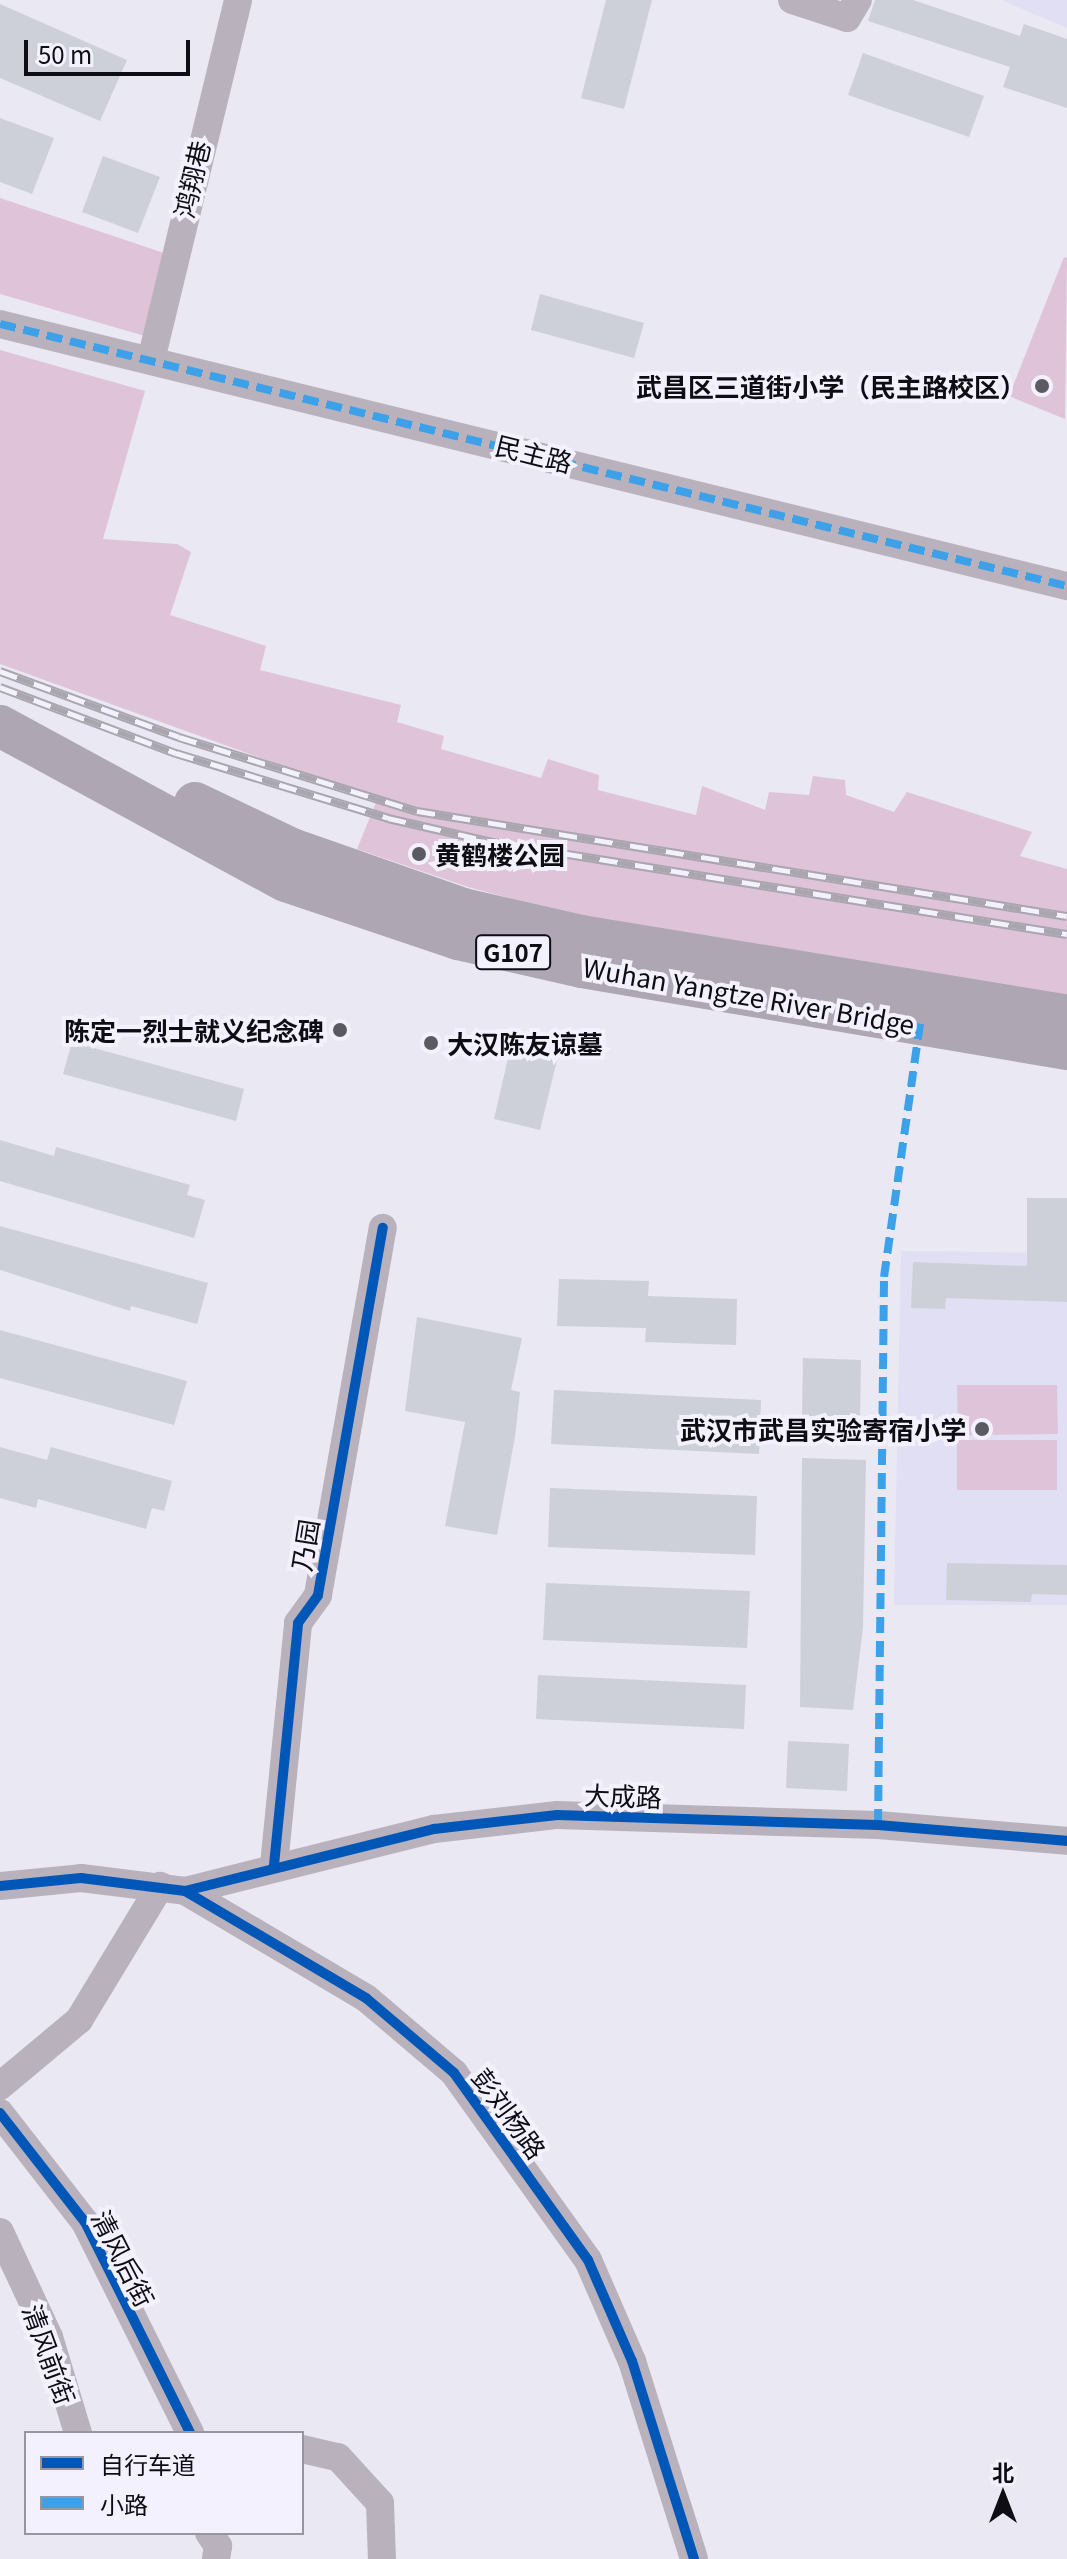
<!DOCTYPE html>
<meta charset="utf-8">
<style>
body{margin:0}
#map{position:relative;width:1067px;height:2559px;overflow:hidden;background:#e9e8f3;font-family:Georgia,"Noto Sans SC",serif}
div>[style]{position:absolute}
.built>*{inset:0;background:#e1dff4}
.green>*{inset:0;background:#dfc4d9}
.building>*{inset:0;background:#ced0d9}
.minor>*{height:28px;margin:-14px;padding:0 14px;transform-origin:14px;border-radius:14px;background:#b9b2bd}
.highway>*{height:42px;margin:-21px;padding:0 21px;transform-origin:21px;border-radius:21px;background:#aea6b3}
.rail>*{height:9px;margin-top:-4.5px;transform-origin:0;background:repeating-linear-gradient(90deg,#f3f1fe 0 18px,#a9a6af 0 36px);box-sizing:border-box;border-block:2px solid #a9a6af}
.quiet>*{height:8px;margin-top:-4px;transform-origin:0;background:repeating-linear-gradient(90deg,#3da1ea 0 16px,transparent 0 24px)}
.cycleway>*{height:10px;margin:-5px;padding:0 5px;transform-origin:5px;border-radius:5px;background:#0057b8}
.dots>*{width:22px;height:22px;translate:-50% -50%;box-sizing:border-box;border:4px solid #f3f1fe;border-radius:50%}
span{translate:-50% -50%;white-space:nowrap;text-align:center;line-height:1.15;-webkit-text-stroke:8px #f3f1fe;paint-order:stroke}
.shield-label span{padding:2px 6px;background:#f3f1fe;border:2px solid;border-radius:6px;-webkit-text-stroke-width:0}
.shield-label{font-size:24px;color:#0e0d14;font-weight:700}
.street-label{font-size:26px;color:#0e0d14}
.poi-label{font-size:26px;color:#0e0d14;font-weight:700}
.right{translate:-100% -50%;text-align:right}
.left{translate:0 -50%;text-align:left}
.legend{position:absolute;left:24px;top:2431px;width:280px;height:104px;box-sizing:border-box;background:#f3f1fe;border:2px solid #9796a0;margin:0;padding:10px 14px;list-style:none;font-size:24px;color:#0e0d14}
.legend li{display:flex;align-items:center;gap:16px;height:40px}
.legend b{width:40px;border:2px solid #9796a0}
.north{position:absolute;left:963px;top:2455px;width:80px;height:80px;-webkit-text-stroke:6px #f3f1fe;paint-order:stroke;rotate:0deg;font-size:22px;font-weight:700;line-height:32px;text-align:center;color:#0e0d14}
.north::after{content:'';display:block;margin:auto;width:28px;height:36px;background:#0e0d14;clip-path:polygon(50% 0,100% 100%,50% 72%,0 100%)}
.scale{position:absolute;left:24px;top:40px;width:166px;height:36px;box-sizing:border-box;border:4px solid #0e0d14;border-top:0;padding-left:10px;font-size:24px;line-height:28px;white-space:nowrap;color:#0e0d14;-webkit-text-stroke:6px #f3f1fe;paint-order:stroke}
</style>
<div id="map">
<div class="built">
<i style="clip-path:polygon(1001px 0,1067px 0,1067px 28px)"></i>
<i style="clip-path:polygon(901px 1251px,1067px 1253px,1067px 1605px,894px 1605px)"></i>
</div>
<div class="green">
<i style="clip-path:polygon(0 198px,167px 254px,145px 336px,0 294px)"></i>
<i style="clip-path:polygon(1064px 257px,1067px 258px,1065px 419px,1009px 396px)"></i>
<i style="clip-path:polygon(0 350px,145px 391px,103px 539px,177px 544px,191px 552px,170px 615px,266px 646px,260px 670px,401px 705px,397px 722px,444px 736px,441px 749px,541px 778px,548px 759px,599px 775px,598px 790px,696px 815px,702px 786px,765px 810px,769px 792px,809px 795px,813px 776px,845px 780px,846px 795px,894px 812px,907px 792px,1032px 832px,1020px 856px,1067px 869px,1067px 998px,596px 921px,468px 887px,357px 849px,377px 800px,0 664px)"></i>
<i style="clip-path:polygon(957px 1385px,1057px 1385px,1058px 1434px,958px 1435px)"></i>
<i style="clip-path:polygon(957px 1440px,1057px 1440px,1057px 1490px,957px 1490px)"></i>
</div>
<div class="building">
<i style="clip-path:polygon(606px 0,652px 0,624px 109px,581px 98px)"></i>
<i style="clip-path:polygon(875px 0,913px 0,1020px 36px,1024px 24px,1067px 39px,1067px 108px,1003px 87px,1010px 67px,868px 21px)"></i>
<i style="clip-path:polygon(0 4px,127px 60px,100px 121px,0 78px)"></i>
<i style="clip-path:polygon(863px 53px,984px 96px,969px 137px,848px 95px)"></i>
<i style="clip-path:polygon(0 118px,54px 138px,32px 194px,0 182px)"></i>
<i style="clip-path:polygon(103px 156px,160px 177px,138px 233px,82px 212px)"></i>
<i style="clip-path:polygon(540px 294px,644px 323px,634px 358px,531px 330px)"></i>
<i style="clip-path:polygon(72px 1042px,244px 1089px,236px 1121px,63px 1074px)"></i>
<i style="clip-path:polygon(510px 1049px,557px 1060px,540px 1130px,494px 1119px)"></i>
<i style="clip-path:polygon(0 1140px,54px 1156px,56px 1147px,190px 1185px,187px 1195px,205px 1200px,194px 1238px,0 1181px)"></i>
<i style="clip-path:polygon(1027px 1198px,1067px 1198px,1067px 1302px,946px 1298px,945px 1309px,911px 1308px,913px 1262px,1027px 1266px)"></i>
<i style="clip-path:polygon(0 1226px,208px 1283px,197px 1324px,131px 1306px,130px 1311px,0 1270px)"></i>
<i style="clip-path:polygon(559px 1279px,649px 1281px,648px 1296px,737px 1299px,736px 1345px,645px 1342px,646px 1328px,557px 1326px)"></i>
<i style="clip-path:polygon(417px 1317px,522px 1338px,511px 1390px,520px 1392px,515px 1437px,497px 1535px,445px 1526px,465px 1422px,405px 1411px)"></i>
<i style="clip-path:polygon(0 1330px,187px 1381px,174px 1425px,0 1378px)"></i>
<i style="clip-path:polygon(803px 1358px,861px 1360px,860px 1419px,802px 1417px)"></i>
<i style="clip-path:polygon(554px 1390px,761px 1400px,759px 1454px,551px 1444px)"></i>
<i style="clip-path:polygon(0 1447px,47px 1460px,51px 1447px,172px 1481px,164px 1511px,152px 1508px,146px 1529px,38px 1499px,36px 1508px,0 1498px)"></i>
<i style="clip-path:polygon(802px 1458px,866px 1460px,863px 1627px,853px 1710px,800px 1707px)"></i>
<i style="clip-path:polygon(550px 1488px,757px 1496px,755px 1555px,548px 1547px)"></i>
<i style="clip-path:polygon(947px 1563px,1067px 1565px,1067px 1595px,1032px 1594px,1031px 1602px,946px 1600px)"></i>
<i style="clip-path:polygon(546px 1583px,750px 1591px,747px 1648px,543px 1640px)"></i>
<i style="clip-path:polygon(538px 1675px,746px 1685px,744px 1729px,536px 1719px)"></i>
<i style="clip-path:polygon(788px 1741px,849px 1744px,847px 1791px,786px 1788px)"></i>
</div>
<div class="minor">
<i style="left:792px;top:0;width:58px;rotate:18.1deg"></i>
<i style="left:847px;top:18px;width:21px;rotate:-59deg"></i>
<i style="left:0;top:324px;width:1099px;rotate:13.8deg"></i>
<i style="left:151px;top:360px;width:370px;rotate:-76.4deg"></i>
<i style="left:274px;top:1865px;width:243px;rotate:-84.3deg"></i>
<i style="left:298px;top:1623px;width:34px;rotate:-54deg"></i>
<i style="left:318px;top:1595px;width:373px;rotate:-80deg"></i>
<i style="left:0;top:1886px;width:81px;rotate:-5.6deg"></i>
<i style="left:81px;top:1878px;width:105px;rotate:7.1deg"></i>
<i style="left:185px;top:1891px;width:210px;rotate:30.6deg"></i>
<i style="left:366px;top:1998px;width:116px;rotate:40.4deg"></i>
<i style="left:454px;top:2073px;width:230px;rotate:54.4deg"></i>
<i style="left:588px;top:2260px;width:110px;rotate:66.5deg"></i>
<i style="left:632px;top:2361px;width:207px;rotate:72.6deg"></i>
<i style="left:185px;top:1891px;width:257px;rotate:-14deg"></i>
<i style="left:434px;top:1829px;width:124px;rotate:-6.5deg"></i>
<i style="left:557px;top:1815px;width:321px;rotate:1.8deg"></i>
<i style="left:878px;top:1825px;width:190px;rotate:4.8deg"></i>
<i style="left:0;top:2086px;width:103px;rotate:-39.9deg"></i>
<i style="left:79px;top:2020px;width:157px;rotate:-58.8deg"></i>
<i style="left:0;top:2113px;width:138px;rotate:52.1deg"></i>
<i style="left:85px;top:2222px;width:236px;rotate:63.5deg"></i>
<i style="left:0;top:2232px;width:116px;rotate:65deg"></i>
<i style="left:49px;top:2337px;width:100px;rotate:73.2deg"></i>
<i style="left:302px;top:2449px;width:37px;rotate:13deg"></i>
<i style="left:338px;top:2457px;width:62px;rotate:47.6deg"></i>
<i style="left:380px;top:2503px;width:56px;rotate:88deg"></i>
<i style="left:209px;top:2533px;width:16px;rotate:55deg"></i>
<i style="left:218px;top:2546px;width:13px;rotate:99deg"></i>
</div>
<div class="highway">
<i style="left:0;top:726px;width:325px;rotate:28.5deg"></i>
<i style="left:286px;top:881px;width:182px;rotate:18.6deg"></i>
<i style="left:458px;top:939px;width:127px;rotate:12.7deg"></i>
<i style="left:582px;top:967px;width:492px;rotate:9.6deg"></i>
<i style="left:195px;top:803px;width:107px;rotate:25.4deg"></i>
<i style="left:292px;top:849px;width:181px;rotate:19.3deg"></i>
<i style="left:463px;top:909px;width:121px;rotate:12.9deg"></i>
<i style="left:581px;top:936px;width:493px;rotate:9.3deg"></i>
</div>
<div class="rail">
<i style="left:0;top:671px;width:191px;rotate:20.2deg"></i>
<i style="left:179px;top:737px;width:249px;rotate:17.3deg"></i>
<i style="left:417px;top:811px;width:658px;rotate:9.18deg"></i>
<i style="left:0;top:687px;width:188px;rotate:20.6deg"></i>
<i style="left:176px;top:753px;width:222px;rotate:17deg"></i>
<i style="left:388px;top:818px;width:108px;rotate:12.9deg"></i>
<i style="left:493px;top:842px;width:581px;rotate:9.11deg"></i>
</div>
<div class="quiet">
<i style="left:0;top:324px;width:1099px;rotate:13.8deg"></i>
<i style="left:878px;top:1825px;width:548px;rotate:-89.37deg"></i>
<i style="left:884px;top:1277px;width:256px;rotate:-81.9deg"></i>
</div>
<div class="cycleway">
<i style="left:274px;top:1865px;width:243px;rotate:-84.3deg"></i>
<i style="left:298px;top:1623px;width:34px;rotate:-54deg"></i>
<i style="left:318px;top:1595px;width:373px;rotate:-80deg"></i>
<i style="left:0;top:1886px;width:81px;rotate:-5.6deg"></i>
<i style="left:81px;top:1878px;width:105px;rotate:7.1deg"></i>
<i style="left:185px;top:1891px;width:210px;rotate:30.6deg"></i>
<i style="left:366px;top:1998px;width:116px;rotate:40.4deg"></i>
<i style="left:454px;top:2073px;width:230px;rotate:54.4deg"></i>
<i style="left:588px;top:2260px;width:110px;rotate:66.5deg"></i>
<i style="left:632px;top:2361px;width:207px;rotate:72.6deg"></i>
<i style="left:185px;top:1891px;width:257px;rotate:-14deg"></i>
<i style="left:434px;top:1829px;width:124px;rotate:-6.5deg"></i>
<i style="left:557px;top:1815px;width:321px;rotate:1.8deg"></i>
<i style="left:878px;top:1825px;width:190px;rotate:4.8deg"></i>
<i style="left:0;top:2113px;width:138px;rotate:52.1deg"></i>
<i style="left:85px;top:2222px;width:236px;rotate:63.5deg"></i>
</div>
<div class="dots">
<i style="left:1042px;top:386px;background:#5b5a62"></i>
<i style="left:419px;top:854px;background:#5b5a62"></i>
<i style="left:340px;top:1030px;background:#5b5a62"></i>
<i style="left:431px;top:1043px;background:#5b5a62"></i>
<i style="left:982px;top:1429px;background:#5b5a62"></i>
</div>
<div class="shield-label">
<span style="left:513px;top:952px">G107</span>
</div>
<div class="street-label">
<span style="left:191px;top:179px;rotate:-77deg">鸿翔巷</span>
<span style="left:534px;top:453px;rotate:14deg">民主路</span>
<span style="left:749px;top:995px;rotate:10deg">Wuhan Yangtze River Bridge</span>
<span style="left:304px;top:1545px;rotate:-81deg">乃园</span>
<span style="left:623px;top:1795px;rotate:2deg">大成路</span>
<span style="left:510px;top:2113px;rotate:54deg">彭刘杨路</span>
<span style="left:124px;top:2258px;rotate:63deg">清风后街</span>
<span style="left:50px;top:2354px;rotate:70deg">清风前街</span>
</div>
<div class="poi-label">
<span class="right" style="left:1026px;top:386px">武昌区三道街小学（民主路校区）</span>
<span class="left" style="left:435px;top:854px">黄鹤楼公园</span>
<span class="right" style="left:324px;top:1030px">陈定一烈士就义纪念碑</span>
<span class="left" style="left:447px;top:1043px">大汉陈友谅墓</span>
<span class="right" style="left:966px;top:1429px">武汉市武昌实验寄宿小学</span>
</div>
<ul class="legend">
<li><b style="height:10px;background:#0057b8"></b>自行车道</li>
<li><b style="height:10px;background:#3da1ea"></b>小路</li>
</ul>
<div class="north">北</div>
<div class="scale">50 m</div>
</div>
